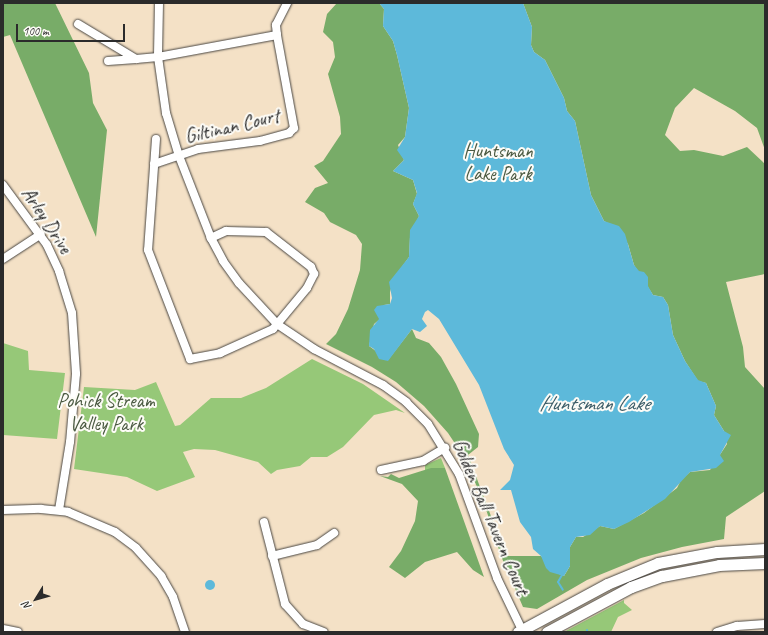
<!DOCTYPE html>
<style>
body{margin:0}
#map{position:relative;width:768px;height:635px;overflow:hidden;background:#f4e1c6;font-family:Caveat,sans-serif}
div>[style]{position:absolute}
.green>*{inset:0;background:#96c878}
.forest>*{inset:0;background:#78ac68}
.water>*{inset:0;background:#5db9da}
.round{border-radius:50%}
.stream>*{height:2px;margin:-1px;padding:0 1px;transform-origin:1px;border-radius:1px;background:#5db9da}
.roads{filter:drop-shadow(0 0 1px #494642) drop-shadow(0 0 1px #494642)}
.minor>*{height:8px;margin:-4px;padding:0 4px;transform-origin:4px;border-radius:4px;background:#fff}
.tertiary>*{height:11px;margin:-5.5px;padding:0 5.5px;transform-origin:5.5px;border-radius:5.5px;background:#fff}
span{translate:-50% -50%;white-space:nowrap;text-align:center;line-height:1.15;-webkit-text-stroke:4px #fdfcf7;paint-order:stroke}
.street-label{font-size:20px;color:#2b2b2b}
.park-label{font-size:20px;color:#4b5a42}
.water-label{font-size:21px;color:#3c5d68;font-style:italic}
.frame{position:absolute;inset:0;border:4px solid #2b2b2b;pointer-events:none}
.north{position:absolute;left:16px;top:579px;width:40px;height:40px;-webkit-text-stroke:3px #fdfcf7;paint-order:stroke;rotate:233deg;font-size:11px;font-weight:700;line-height:16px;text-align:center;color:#2b2b2b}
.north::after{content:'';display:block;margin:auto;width:14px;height:18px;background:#2b2b2b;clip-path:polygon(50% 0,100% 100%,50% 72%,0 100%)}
.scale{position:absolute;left:16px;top:24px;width:109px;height:18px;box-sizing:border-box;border:2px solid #2b2b2b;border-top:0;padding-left:5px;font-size:12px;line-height:14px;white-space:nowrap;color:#2b2b2b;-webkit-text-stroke:3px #fdfcf7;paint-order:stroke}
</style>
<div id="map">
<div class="green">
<i style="clip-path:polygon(3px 343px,28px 351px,29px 370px,65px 373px,57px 439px,3px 435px)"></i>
<i style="clip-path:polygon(312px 359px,363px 384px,405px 413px,396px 410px,374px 415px,343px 447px,327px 457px,311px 457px,300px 466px,277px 470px,271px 474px,258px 462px,215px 450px,194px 449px,183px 452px,195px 477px,157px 491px,127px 477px,74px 469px,84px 387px,135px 390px,156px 382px,175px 426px,180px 425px,211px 398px,241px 398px,266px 388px)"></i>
<i style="clip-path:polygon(441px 458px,445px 468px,425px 471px,425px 465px)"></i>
<i style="clip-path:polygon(624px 600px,624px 603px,632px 610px,618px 617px,611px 632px,564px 632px)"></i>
</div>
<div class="forest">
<i style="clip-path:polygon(3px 3px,55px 3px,89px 73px,93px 103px,107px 130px,96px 237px,10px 35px,3px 37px)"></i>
<i style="clip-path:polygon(337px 3px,379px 3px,384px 9px,383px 26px,393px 41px,397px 55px,409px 108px,405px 137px,398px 145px,404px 160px,393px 171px,413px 180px,417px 194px,413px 204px,419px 216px,410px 237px,409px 257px,394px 278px,390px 292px,390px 304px,384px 305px,380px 319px,374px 324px,369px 346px,388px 360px,412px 329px,416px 338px,429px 343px,441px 357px,456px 384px,479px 434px,478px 447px,468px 455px,506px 556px,541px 556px,554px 572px,564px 576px,570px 566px,570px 547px,576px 537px,583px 537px,600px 526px,614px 529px,644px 513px,677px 488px,681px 480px,690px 472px,710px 470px,727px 444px,724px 431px,714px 415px,716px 406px,706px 383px,698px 381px,685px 361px,673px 335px,668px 305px,663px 297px,653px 295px,634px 265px,628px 244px,613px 226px,604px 221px,591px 195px,575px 121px,567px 111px,564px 98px,545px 60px,534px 52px,531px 45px,532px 27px,523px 3px,765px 3px,765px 150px,757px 128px,735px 111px,694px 88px,675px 108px,665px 135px,680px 151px,694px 150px,723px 156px,747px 147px,765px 164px,765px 274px,726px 282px,743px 347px,745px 367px,765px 389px,765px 491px,726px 517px,724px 539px,682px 547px,641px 558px,587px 580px,537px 609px,523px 607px,501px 556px,484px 503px,464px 457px,448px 433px,424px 406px,396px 382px,372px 367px,326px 344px,336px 334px,348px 309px,360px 270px,362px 244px,356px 235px,330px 222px,324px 213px,305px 202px,315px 188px,328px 183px,314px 166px,323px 161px,341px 134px,340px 117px,328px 74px,335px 57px,333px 42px,323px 32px,327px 14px)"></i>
<i style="clip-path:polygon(431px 468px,445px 468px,484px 577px,473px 570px,457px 552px,425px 562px,405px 578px,389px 567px,401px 551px,415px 521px,418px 501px,402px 484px,380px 476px,388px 477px,391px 474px,399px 478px)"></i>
</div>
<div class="water">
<i style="clip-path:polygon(379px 3px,523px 3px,532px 27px,531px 45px,534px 52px,545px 60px,564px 98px,567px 111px,575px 121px,591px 195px,604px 221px,619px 226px,625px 234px,634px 265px,639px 271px,644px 272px,648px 277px,648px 286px,653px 295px,663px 297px,668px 305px,673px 335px,685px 361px,698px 380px,706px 383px,716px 406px,714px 415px,724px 431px,731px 435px,720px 455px,724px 461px,716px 468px,690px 472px,665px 499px,629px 522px,614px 529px,600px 526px,590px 535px,576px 537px,570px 547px,570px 566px,564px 576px,550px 572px,546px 568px,541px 556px,533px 549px,531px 537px,520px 522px,511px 490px,500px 490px,510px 480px,514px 465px,504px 449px,479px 385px,439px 319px,428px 310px,425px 312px,422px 319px,427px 326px,420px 332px,412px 329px,388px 361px,379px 359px,374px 349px,369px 346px,370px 330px,379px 319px,374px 310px,377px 306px,390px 304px,392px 298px,389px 282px,409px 257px,410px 230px,419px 216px,413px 204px,417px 193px,413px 180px,393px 171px,404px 160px,397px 150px,405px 137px,409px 108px,397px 55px,393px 41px,383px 26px,384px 9px)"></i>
<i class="round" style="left:205px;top:580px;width:10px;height:10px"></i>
</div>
<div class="stream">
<i style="left:562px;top:575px;width:8px;rotate:120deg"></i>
<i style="left:558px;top:582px;width:9px;rotate:58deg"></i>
<i style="left:587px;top:632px;width:2px;rotate:-90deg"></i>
</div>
<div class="roads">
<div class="minor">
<i style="left:159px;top:3px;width:54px;rotate:91.1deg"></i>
<i style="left:158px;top:57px;width:57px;rotate:81.9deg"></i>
<i style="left:166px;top:113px;width:45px;rotate:73.2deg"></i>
<i style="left:179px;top:156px;width:88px;rotate:68.7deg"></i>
<i style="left:211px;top:238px;width:26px;rotate:62deg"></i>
<i style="left:223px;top:261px;width:27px;rotate:54deg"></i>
<i style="left:239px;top:283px;width:56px;rotate:47.2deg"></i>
<i style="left:277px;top:324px;width:45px;rotate:34deg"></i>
<i style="left:314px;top:349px;width:78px;rotate:27.6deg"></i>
<i style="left:383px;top:385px;width:29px;rotate:36deg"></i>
<i style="left:406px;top:402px;width:31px;rotate:45deg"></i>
<i style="left:428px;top:424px;width:59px;rotate:58.2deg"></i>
<i style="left:459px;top:474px;width:111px;rotate:69.9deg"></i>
<i style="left:497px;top:578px;width:60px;rotate:64.3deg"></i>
<i style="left:78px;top:24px;width:68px;rotate:31.1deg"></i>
<i style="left:136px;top:59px;width:22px;rotate:-5deg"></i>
<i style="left:158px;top:57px;width:121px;rotate:-10.5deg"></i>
<i style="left:277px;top:35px;width:10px;rotate:-96deg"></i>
<i style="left:276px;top:25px;width:25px;rotate:-63deg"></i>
<i style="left:108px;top:61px;width:28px;rotate:-4deg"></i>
<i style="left:156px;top:139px;width:111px;rotate:94.1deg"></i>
<i style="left:148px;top:250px;width:117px;rotate:68.9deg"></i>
<i style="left:190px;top:359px;width:31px;rotate:-11deg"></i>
<i style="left:220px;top:353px;width:58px;rotate:-24.4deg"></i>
<i style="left:273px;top:329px;width:53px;rotate:-50.3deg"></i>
<i style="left:307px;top:288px;width:16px;rotate:-63deg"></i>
<i style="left:314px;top:274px;width:8px;rotate:-113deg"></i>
<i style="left:311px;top:267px;width:57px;rotate:-142.1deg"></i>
<i style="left:266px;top:232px;width:40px;rotate:-178.6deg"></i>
<i style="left:226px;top:231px;width:17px;rotate:155deg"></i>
<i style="left:154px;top:164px;width:46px;rotate:-18.8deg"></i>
<i style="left:198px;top:149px;width:63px;rotate:-7.4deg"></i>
<i style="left:260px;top:141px;width:30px;rotate:-15deg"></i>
<i style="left:289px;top:133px;width:7px;rotate:-45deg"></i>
<i style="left:294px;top:128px;width:95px;rotate:-100.4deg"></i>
<i style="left:3px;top:185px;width:74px;rotate:53.7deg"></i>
<i style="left:47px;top:245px;width:29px;rotate:65deg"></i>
<i style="left:59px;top:271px;width:44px;rotate:72.8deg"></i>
<i style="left:72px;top:313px;width:61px;rotate:86.2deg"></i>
<i style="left:76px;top:374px;width:68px;rotate:95deg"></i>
<i style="left:70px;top:442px;width:69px;rotate:99.2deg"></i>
<i style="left:3px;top:259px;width:45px;rotate:-33.3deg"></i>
<i style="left:381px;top:470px;width:43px;rotate:-12.1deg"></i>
<i style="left:423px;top:461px;width:26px;rotate:-31deg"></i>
<i style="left:3px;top:510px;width:38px;rotate:-2deg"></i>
<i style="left:41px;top:509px;width:27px;rotate:6deg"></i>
<i style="left:68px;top:512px;width:51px;rotate:23.1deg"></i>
<i style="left:115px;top:532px;width:26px;rotate:37deg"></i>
<i style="left:136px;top:548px;width:38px;rotate:48deg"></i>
<i style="left:161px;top:576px;width:24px;rotate:60deg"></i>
<i style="left:173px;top:597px;width:37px;rotate:71deg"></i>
<i style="left:264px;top:522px;width:85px;rotate:75.6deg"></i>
<i style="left:285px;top:604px;width:27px;rotate:48deg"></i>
<i style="left:303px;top:624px;width:22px;rotate:21deg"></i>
<i style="left:272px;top:556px;width:46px;rotate:-13.7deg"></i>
<i style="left:317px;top:545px;width:21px;rotate:-35deg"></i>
<i style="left:3px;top:629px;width:15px;rotate:11deg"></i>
<i style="left:717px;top:632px;width:21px;rotate:-17deg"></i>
<i style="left:737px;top:626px;width:28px;rotate:-4deg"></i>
</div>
<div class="tertiary">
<i style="left:518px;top:632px;width:101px;rotate:-28.3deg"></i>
<i style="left:607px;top:584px;width:55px;rotate:-22.4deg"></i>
<i style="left:658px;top:563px;width:60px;rotate:-10.6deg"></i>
<i style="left:717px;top:552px;width:48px;rotate:-3.6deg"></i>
<i style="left:547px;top:632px;width:95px;rotate:-28.2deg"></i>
<i style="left:631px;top:587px;width:33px;rotate:-20deg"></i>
<i style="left:662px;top:576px;width:58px;rotate:-10.9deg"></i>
<i style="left:719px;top:565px;width:46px;rotate:-2.5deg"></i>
</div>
</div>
<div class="street-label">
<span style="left:232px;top:126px;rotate:-13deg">Giltinan Court</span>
<span style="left:47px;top:220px;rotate:57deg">Arley Drive</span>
<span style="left:491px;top:517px;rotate:67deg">Golden Ball Tavern Court</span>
</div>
<div class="park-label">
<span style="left:498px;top:162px">Huntsman<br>Lake Park</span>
<span style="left:106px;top:412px">Pohick Stream<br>Valley Park</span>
</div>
<div class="water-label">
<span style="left:594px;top:403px">Huntsman Lake</span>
</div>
<div class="frame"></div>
<div class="north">N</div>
<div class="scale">100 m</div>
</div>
